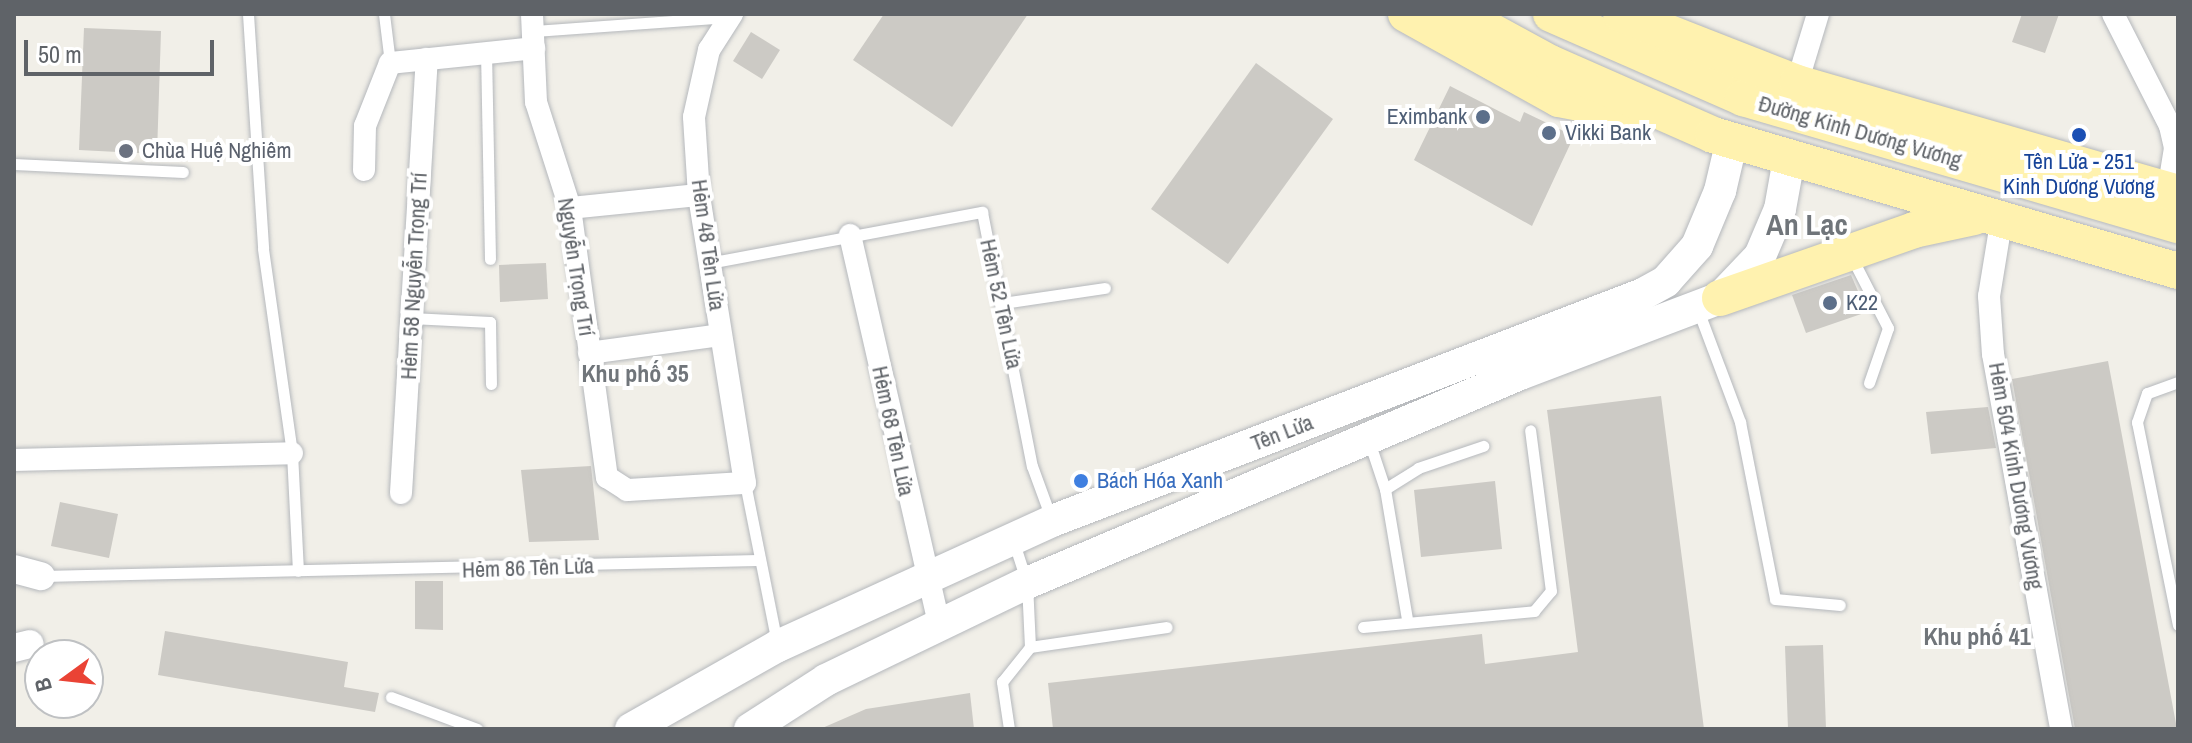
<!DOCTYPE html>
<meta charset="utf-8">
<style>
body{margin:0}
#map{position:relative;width:2192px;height:743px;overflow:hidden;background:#f1efe8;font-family:"Archivo Narrow",sans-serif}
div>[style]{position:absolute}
.building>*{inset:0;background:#cccac5}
.roads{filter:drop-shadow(0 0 2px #b5b8bc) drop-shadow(0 0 2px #b5b8bc)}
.service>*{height:11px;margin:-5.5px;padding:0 5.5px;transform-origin:5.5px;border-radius:5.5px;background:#fff}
.minor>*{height:22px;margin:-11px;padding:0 11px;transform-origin:11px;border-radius:11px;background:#fff}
.tertiary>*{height:28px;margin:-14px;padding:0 14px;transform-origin:14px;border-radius:14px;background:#fff}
.secondary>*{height:32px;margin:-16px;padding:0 16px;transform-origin:16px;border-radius:16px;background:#fff}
.primary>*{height:36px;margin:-18px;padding:0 18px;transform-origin:18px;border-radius:18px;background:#fff2af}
.dots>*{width:22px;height:22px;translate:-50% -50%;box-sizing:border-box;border:4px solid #fff;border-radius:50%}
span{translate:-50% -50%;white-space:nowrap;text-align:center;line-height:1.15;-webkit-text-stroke:8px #fff;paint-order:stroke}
.service-label{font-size:22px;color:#4e5e75}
.right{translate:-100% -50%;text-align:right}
.left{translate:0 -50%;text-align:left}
.street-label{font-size:22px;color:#5f6368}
.worship-label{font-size:22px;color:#5b616d}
.transit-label{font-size:22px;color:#164399}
.shop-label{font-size:22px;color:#366cbe}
.neighbourhood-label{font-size:24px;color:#70757a;font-weight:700}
.district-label{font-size:30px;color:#70757a;font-weight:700}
.frame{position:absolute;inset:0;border:16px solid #5f6368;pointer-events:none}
.north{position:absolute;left:24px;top:639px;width:80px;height:80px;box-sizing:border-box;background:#fff;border:2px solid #bfc1c3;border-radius:50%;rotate:255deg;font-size:22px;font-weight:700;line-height:32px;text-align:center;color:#5f6368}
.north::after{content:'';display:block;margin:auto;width:28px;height:36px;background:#ea4335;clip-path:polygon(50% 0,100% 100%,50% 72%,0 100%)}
.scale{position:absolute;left:24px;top:40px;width:190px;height:36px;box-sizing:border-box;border:4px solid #5f6368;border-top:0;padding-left:10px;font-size:24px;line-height:28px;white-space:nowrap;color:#5f6368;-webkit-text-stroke:6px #fff;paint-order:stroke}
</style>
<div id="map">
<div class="building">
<i style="clip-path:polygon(884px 14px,1028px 14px,952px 127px,853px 60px)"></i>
<i style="clip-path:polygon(2022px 14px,2059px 14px,2045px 53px,2012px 42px)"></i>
<i style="clip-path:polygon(84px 28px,161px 31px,157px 154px,79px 150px)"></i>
<i style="clip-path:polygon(751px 32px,780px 50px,762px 79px,733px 61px)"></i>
<i style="clip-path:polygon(1256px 63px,1333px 119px,1228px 264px,1151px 209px)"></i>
<i style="clip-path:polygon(1450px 86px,1520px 122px,1524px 112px,1574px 136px,1532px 226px,1414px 160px)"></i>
<i style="clip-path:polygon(546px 263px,548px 299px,500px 302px,499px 265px)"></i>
<i style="clip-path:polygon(1851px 275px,1867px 312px,1806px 333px,1792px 295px)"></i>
<i style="clip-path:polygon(2108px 361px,2177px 729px,2075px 729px,2012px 379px)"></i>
<i style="clip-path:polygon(1661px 396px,1704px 729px,1053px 729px,1048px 683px,1482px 634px,1485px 664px,1578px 652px,1547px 410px)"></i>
<i style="clip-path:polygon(1988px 407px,1996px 448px,1931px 454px,1926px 412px)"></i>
<i style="clip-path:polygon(591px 466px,599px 540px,529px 542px,521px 470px)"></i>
<i style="clip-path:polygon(1495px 481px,1502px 549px,1421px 557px,1414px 490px)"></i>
<i style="clip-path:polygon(60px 502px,118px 514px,109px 558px,51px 546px)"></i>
<i style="clip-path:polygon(415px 581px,443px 581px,443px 630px,415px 629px)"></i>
<i style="clip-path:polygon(165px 631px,348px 662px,344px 687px,379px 693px,375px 712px,158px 675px)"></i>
<i style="clip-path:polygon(1823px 645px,1826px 729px,1788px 729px,1785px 646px)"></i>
<i style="clip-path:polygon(970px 693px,974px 729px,820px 729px,866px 709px)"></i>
</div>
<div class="roads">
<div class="service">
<i style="left:248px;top:14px;width:235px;rotate:86.3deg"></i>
<i style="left:263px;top:249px;width:206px;rotate:81.9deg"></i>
<i style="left:292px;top:453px;width:118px;rotate:87.1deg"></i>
<i style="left:384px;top:14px;width:49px;rotate:83deg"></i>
<i style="left:533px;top:31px;width:197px;rotate:-4.1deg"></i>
<i style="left:486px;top:51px;width:208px;rotate:88.9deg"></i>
<i style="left:14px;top:164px;width:169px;rotate:2.7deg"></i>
<i style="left:1851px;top:256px;width:81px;rotate:62.8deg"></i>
<i style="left:1888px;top:328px;width:58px;rotate:109.1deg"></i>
<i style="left:714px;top:262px;width:273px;rotate:-10.6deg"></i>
<i style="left:982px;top:212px;width:259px;rotate:78.9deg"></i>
<i style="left:1032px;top:466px;width:55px;rotate:69.9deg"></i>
<i style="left:1003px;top:303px;width:103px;rotate:-8.4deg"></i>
<i style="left:1698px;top:310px;width:120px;rotate:69.4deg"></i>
<i style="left:1740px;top:422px;width:180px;rotate:78.8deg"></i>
<i style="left:1775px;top:599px;width:65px;rotate:5.3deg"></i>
<i style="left:411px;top:318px;width:79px;rotate:2.9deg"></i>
<i style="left:490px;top:322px;width:62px;rotate:89.1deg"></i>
<i style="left:2178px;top:382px;width:33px;rotate:160deg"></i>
<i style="left:2147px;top:393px;width:31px;rotate:109deg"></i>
<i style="left:2137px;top:422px;width:207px;rotate:78.6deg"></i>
<i style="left:1369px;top:441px;width:51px;rotate:71.6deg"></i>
<i style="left:745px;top:483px;width:163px;rotate:78.7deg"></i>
<i style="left:42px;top:576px;width:716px;rotate:-1.28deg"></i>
<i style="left:1407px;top:619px;width:132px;rotate:-99.6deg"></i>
<i style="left:1385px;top:489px;width:39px;rotate:-32deg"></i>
<i style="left:1418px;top:468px;width:69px;rotate:-18.7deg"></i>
<i style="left:1363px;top:627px;width:172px;rotate:-5.3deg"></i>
<i style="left:1534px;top:611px;width:26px;rotate:-50deg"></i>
<i style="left:1551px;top:591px;width:162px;rotate:-97.4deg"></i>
<i style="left:1030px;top:647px;width:138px;rotate:-8.3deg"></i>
<i style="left:391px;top:697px;width:92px;rotate:20.4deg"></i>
<i style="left:1009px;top:729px;width:48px;rotate:-98.5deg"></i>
<i style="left:1002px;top:682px;width:45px;rotate:-51.3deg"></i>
<i style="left:1030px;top:647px;width:64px;rotate:-92.7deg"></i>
<i style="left:1027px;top:583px;width:42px;rotate:-108deg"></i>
</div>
<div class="minor">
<i style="left:532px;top:14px;width:88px;rotate:87.4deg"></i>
<i style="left:536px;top:102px;width:111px;rotate:72.2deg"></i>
<i style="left:570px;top:208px;width:272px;rotate:82.2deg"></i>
<i style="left:607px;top:477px;width:24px;rotate:33deg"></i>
<i style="left:627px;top:490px;width:118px;rotate:-3.4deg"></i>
<i style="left:745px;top:483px;width:292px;rotate:-99.1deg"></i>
<i style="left:699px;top:195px;width:78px;rotate:-93.7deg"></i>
<i style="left:694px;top:117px;width:69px;rotate:-77.4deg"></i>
<i style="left:709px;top:50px;width:43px;rotate:-57.4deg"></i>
<i style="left:2113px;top:14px;width:126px;rotate:63deg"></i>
<i style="left:2170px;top:126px;width:23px;rotate:77deg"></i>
<i style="left:2175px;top:148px;width:44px;rotate:99.2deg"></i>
<i style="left:1797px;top:83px;width:72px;rotate:-73.1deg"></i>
<i style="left:364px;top:170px;width:44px;rotate:-88.7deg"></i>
<i style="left:365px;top:126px;width:68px;rotate:-68.4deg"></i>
<i style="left:390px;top:63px;width:145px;rotate:-5.9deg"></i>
<i style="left:570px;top:208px;width:130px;rotate:-5.8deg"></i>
<i style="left:2001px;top:223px;width:74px;rotate:99.3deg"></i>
<i style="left:1989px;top:296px;width:58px;rotate:86.1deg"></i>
<i style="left:1993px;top:354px;width:381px;rotate:79.7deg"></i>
<i style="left:850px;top:235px;width:400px;rotate:77.1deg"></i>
<i style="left:589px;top:353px;width:132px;rotate:-7.8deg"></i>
<i style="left:14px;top:460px;width:278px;rotate:-1.4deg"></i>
<i style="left:401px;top:493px;width:435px;rotate:-86.6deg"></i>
</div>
<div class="tertiary">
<i style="left:14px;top:569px;width:28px;rotate:15deg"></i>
<i style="left:14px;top:648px;width:16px;rotate:-14deg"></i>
</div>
<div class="secondary">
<i style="left:631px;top:729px;width:169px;rotate:-29.5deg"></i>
<i style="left:778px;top:646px;width:301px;rotate:-24.5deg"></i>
<i style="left:1052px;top:521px;width:633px;rotate:-21.01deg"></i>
<i style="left:1643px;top:294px;width:26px;rotate:-29deg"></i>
<i style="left:1666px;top:281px;width:47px;rotate:-48.5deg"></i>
<i style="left:1697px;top:246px;width:60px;rotate:-67.3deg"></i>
<i style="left:1720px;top:191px;width:52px;rotate:-76.8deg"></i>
<i style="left:750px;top:729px;width:90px;rotate:-32.8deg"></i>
<i style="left:826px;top:680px;width:223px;rotate:-25.8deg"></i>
<i style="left:1027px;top:583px;width:535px;rotate:-22.97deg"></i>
<i style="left:1520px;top:374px;width:214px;rotate:-20.8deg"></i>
<i style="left:1720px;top:298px;width:58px;rotate:-46.4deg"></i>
<i style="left:1760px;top:256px;width:51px;rotate:-66.9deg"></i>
<i style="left:1780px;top:209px;width:51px;rotate:-79.8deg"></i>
</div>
<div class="primary">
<i style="left:1406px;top:14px;width:175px;rotate:29.1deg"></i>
<i style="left:1559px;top:99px;width:74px;rotate:10.9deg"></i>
<i style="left:1460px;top:14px;width:102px;rotate:28.6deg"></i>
<i style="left:1550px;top:63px;width:178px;rotate:23.8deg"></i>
<i style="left:1713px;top:135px;width:484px;rotate:16.3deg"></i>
<i style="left:1551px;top:14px;width:210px;rotate:23.6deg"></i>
<i style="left:1743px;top:98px;width:453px;rotate:16.3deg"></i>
<i style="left:1621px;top:14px;width:189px;rotate:21.4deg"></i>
<i style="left:1797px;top:83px;width:397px;rotate:16.1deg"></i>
<i style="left:1720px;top:298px;width:206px;rotate:-19.3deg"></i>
<i style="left:1914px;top:230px;width:61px;rotate:-12.2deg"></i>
</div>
</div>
<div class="dots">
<i style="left:1483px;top:117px;background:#5c6f8a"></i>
<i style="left:1549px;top:133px;background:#5c6f8a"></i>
<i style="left:2079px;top:135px;background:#1a4fb4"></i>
<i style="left:126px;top:151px;background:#6b7280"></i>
<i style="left:1830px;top:303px;background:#5c6f8a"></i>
<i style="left:1081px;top:481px;background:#3f7fe0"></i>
</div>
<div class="service-label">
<span class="right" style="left:1467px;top:117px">Eximbank</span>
<span class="left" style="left:1565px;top:133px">Vikki Bank</span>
<span class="left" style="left:1846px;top:303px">K22</span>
</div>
<div class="street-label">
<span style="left:1860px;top:132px;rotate:16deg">Đường Kinh Dương Vương</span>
<span style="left:708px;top:245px;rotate:82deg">Hẻm 48 Tên Lửa</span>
<span style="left:576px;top:267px;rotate:81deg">Nguyễn Trọng Trí</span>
<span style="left:414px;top:276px;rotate:-87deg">Hẻm 58 Nguyễn Trọng Trí</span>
<span style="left:1001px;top:304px;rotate:78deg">Hẻm 52 Tên Lửa</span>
<span style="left:893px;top:431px;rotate:78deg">Hẻm 68 Tên Lửa</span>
<span style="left:1282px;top:433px;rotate:-21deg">Tên Lửa</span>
<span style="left:2016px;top:476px;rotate:80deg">Hẻm 504 Kinh Dương Vương</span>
<span style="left:528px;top:568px;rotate:-2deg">Hẻm 86 Tên Lửa</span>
</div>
<div class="worship-label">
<span class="left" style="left:142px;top:151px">Chùa Huệ Nghiêm</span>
</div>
<div class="transit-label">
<span style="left:2079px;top:174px">Tên Lửa - 251<br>Kinh Dương Vương</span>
</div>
<div class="shop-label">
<span class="left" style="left:1097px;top:481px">Bách Hóa Xanh</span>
</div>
<div class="neighbourhood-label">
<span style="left:635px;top:374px">Khu phố 35</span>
<span style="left:1977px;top:637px">Khu phố 41</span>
</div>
<div class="district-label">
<span style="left:1807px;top:224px">An Lạc</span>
</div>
<div class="frame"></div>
<div class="north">B</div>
<div class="scale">50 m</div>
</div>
